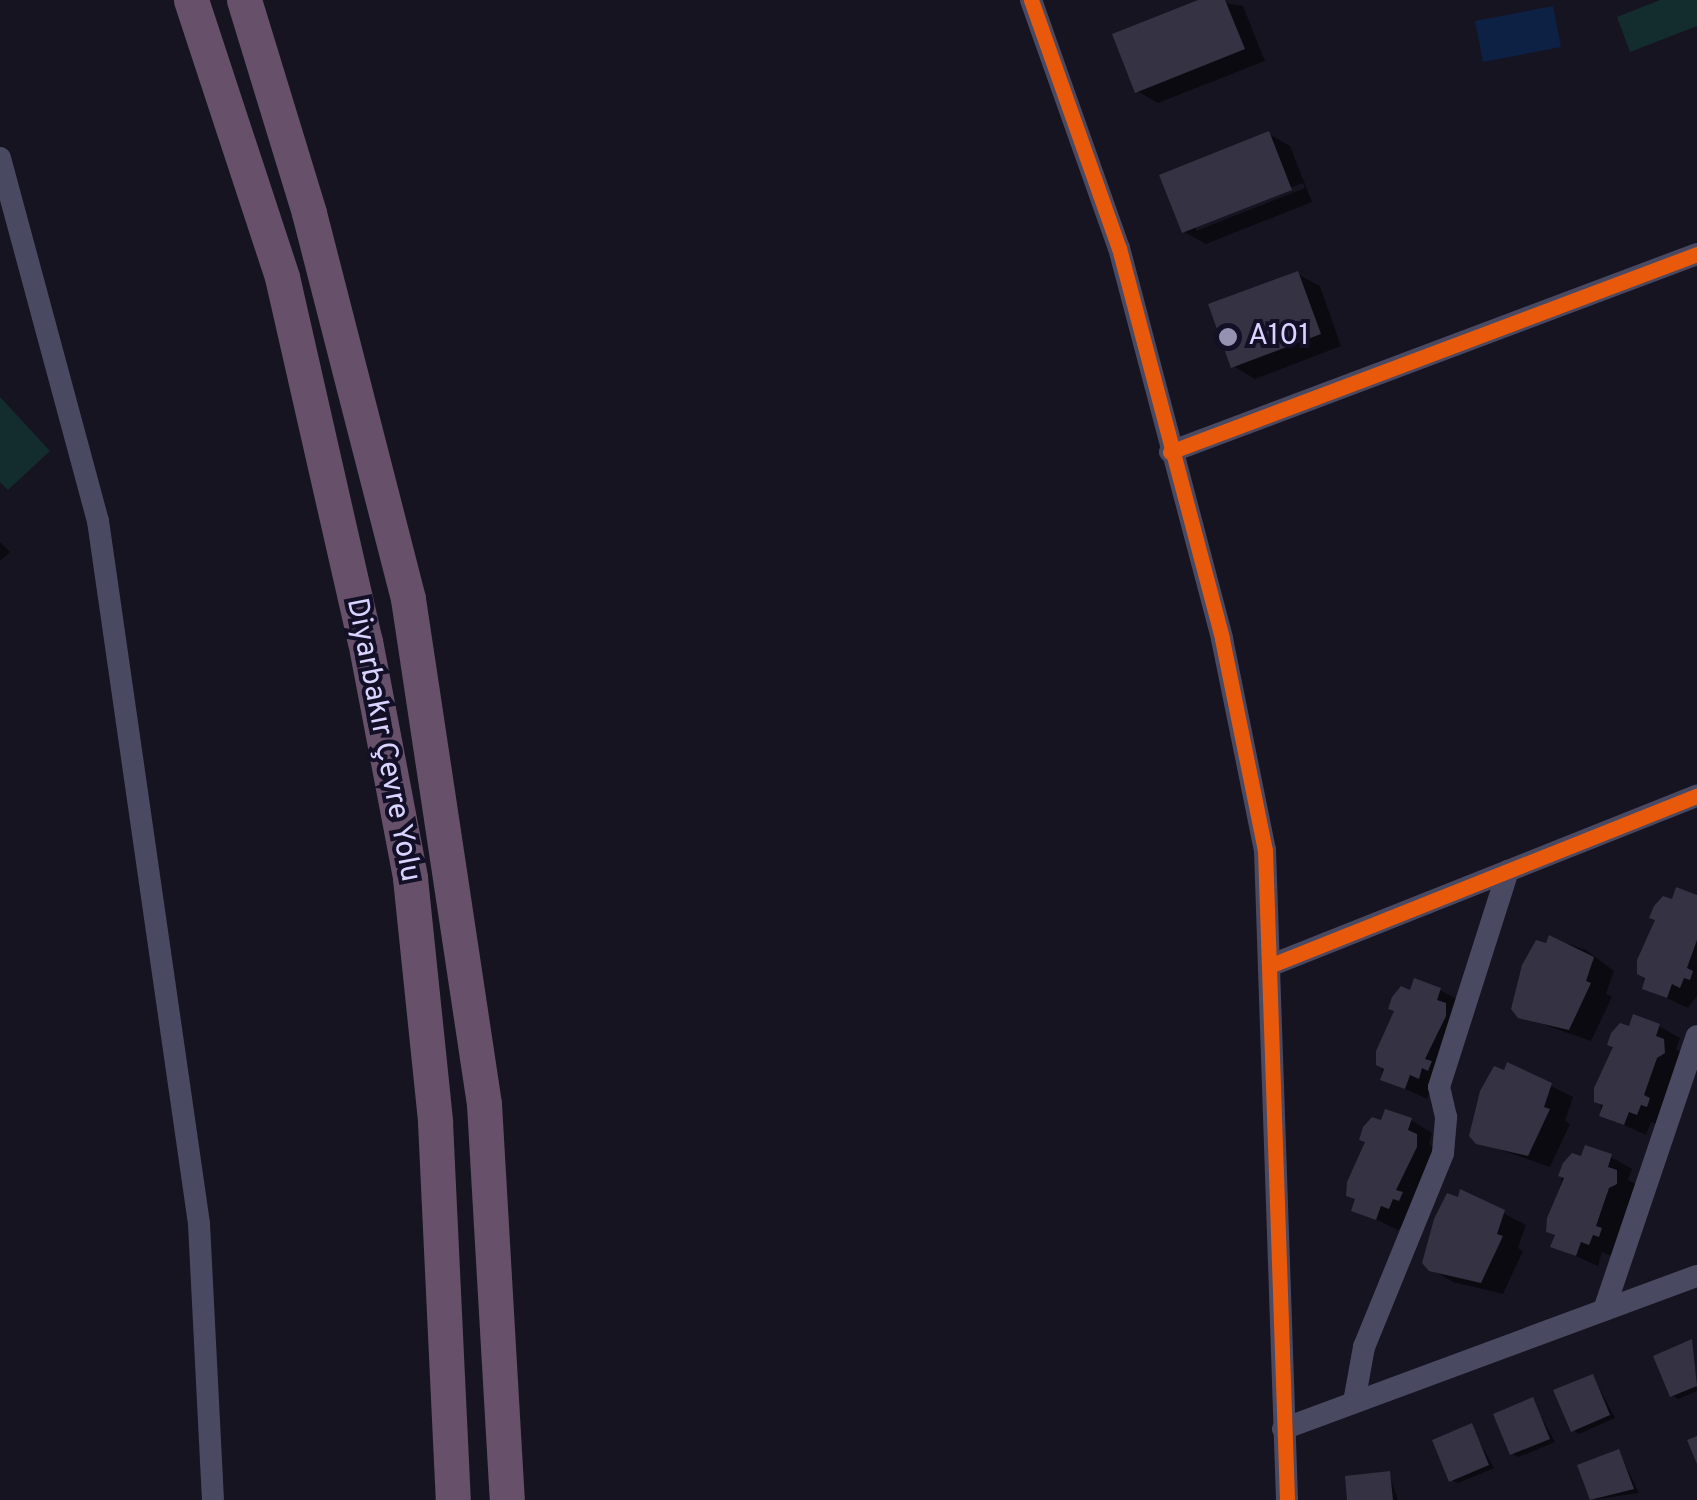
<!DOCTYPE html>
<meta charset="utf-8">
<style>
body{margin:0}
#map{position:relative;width:1697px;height:1500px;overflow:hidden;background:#161421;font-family:Overpass,sans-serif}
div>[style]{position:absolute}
.green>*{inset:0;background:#132c2d}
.water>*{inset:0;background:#0d2144}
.shadow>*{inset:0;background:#0007}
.building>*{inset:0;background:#343243}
.minor>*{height:22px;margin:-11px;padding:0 11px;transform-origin:11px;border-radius:11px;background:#4a4962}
.highway>*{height:35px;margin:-17.5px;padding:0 17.5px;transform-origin:17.5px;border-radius:17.5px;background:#67516a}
.cycleway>*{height:15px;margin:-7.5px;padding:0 7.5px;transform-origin:7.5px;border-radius:7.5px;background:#e8590c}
.dots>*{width:28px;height:28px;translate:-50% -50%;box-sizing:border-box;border:5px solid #130f26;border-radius:50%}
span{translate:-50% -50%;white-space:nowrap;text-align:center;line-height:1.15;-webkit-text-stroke:8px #130f26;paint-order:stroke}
.poi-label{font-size:30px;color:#d9d4ff}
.left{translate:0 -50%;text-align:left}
.street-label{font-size:30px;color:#d9d4ff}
</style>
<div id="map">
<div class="green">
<i style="clip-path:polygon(1660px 0,1697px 0,1697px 26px,1630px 52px,1617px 17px)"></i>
<i style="clip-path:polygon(0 397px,50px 451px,8px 490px,0 482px)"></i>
</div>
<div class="water">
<i style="clip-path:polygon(1553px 6px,1561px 47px,1483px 62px,1475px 21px)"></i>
</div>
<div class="shadow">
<i style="clip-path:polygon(1205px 0,1243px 6px,1265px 61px,1158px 103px,1137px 91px)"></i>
<i style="clip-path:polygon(evenodd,1269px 134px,1290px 146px,1312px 202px,1206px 244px,1184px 232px,1269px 134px,1303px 183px,1305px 188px,1196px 231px,1196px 225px,1303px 183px)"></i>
<i style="clip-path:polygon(1298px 274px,1320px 286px,1341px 346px,1255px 379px,1233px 366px)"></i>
<i style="clip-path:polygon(0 542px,10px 552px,0 561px)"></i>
<i style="clip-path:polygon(1697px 897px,1697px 996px,1688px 1008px,1644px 988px,1643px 953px,1673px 902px)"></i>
<i style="clip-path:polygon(1550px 938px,1586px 950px,1614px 971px,1606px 994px,1612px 997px,1591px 1041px,1519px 1016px)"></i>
<i style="clip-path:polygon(1440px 990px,1462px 1002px,1427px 1099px,1382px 1078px,1381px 1044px,1412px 993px)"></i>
<i style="clip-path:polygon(1621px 1026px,1659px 1026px,1680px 1038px,1676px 1049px,1685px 1054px,1659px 1125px,1651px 1122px,1646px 1135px,1601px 1115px,1600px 1080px)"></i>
<i style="clip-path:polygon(1509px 1065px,1573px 1097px,1565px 1121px,1570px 1124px,1550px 1167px,1478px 1142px)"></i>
<i style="clip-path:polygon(1411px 1120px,1432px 1133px,1429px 1144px,1437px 1149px,1416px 1210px,1398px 1230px,1354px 1209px,1383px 1124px)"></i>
<i style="clip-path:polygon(1611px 1157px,1632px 1169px,1628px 1180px,1637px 1185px,1611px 1256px,1602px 1252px,1598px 1266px,1553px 1246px,1557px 1236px,1549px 1231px,1565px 1165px)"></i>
<i style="clip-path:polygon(1462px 1192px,1526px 1225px,1518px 1248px,1523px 1251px,1503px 1294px,1453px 1282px,1431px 1269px)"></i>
<i style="clip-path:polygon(1692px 1342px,1697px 1391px,1678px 1399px,1672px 1395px)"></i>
<i style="clip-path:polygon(1593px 1376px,1615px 1418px,1579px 1434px,1573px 1430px)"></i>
<i style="clip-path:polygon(1532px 1400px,1555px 1442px,1519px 1457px,1512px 1454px)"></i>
<i style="clip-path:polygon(1471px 1426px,1494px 1468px,1458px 1483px,1451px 1480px)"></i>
<i style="clip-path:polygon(1619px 1452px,1639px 1493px,1592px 1500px,1580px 1466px)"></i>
<i style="clip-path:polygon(1389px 1473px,1398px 1500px,1350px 1500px)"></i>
</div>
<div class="building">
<i style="clip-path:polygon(1198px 0,1225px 0,1245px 49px,1135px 93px,1112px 34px)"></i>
<i style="clip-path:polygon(1269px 131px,1292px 190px,1182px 233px,1159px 175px)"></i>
<i style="clip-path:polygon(1298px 271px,1321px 334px,1231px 368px,1208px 304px)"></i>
<i style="clip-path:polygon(1676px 887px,1697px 895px,1697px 940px,1687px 968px,1693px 971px,1690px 980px,1684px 978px,1680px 988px,1672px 984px,1667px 998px,1642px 989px,1645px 978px,1637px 974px,1637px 960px,1655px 920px,1649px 918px,1654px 906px,1663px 896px,1672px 899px)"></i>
<i style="clip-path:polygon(1549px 935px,1594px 957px,1586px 981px,1591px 983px,1569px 1030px,1518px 1018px,1511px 1009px,1522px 965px,1536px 940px,1546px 943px)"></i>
<i style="clip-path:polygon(1414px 978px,1441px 988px,1437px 1000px,1446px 1003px,1446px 1016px,1425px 1059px,1432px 1061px,1428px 1071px,1422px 1068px,1419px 1079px,1410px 1075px,1405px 1089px,1380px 1080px,1384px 1069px,1376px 1065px,1376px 1051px,1394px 1011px,1388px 1009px,1392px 997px,1401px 986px,1410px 990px)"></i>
<i style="clip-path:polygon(1633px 1014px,1660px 1024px,1656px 1036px,1664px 1039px,1665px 1053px,1657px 1058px,1644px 1095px,1650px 1098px,1647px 1107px,1641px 1105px,1637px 1115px,1629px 1112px,1624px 1125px,1599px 1116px,1603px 1105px,1594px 1102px,1594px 1088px,1613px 1047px,1607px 1045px,1611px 1033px,1620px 1023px,1629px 1026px)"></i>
<i style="clip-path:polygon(1507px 1062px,1552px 1083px,1544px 1107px,1550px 1109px,1528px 1156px,1476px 1144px,1469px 1136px,1480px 1091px,1494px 1066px,1504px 1070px)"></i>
<i style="clip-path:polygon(1385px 1109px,1412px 1118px,1408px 1130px,1417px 1134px,1417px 1147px,1396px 1190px,1403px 1192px,1399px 1201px,1393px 1199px,1389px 1209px,1381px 1206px,1376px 1220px,1351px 1211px,1355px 1199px,1346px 1196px,1347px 1182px,1365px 1142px,1359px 1140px,1363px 1127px,1372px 1117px,1381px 1120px)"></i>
<i style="clip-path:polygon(1585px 1145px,1612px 1154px,1608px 1167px,1617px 1170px,1617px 1184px,1609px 1188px,1596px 1226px,1602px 1228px,1599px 1237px,1593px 1235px,1589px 1245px,1581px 1242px,1576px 1256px,1550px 1247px,1555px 1235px,1546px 1232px,1547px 1218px,1564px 1178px,1558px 1176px,1563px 1163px,1572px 1153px,1581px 1156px)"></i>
<i style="clip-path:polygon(1460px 1189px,1505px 1210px,1497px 1234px,1503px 1236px,1481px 1283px,1429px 1271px,1422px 1263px,1434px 1219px,1447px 1193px,1458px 1197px)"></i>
<i style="clip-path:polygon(1692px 1339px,1697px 1386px,1670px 1397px,1653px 1356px)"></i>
<i style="clip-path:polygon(1593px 1374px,1610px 1415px,1571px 1432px,1553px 1390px)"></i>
<i style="clip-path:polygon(1533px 1397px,1550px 1439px,1510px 1455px,1493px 1414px)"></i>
<i style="clip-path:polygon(1472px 1423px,1489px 1465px,1449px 1482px,1432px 1440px)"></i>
<i style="clip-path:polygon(1697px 1436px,1697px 1464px,1687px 1440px)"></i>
<i style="clip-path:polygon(1619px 1449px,1634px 1489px,1590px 1500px,1577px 1465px)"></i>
<i style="clip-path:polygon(1390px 1471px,1393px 1500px,1347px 1500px,1345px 1476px)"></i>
</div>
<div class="minor">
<i style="left:1031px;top:0;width:263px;rotate:70.5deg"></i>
<i style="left:1119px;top:248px;width:404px;rotate:75.2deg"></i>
<i style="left:1222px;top:639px;width:215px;rotate:78.5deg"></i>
<i style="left:1265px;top:850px;width:650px;rotate:88.06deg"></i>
<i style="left:0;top:158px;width:376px;rotate:74.9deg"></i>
<i style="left:98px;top:521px;width:710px;rotate:81.82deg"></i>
<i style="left:199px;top:1224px;width:276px;rotate:87.1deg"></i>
<i style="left:1170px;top:452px;width:563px;rotate:-20.59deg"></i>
<i style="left:1269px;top:966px;width:461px;rotate:-21.7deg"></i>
<i style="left:1604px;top:1310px;width:289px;rotate:-71.3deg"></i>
<i style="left:1354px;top:1402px;width:56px;rotate:-79.7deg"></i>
<i style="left:1364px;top:1347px;width:209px;rotate:-67.8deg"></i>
<i style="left:1443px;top:1153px;width:36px;rotate:-85deg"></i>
<i style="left:1446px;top:1117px;width:31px;rotate:-103deg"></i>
<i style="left:1439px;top:1087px;width:227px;rotate:-72.3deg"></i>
<i style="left:1283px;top:1429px;width:441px;rotate:-20.3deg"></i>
</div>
<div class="highway">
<i style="left:191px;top:0;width:292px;rotate:71.8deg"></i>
<i style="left:282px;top:277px;width:373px;rotate:77.2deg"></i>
<i style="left:365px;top:641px;width:241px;rotate:79.2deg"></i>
<i style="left:410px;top:878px;width:245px;rotate:84.1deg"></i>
<i style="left:435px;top:1122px;width:378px;rotate:87.3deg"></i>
<i style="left:244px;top:0;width:223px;rotate:73deg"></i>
<i style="left:309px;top:213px;width:398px;rotate:75.6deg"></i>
<i style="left:408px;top:599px;width:511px;rotate:81.44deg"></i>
<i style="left:484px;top:1104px;width:397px;rotate:86.7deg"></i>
</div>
<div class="cycleway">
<i style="left:1031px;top:0;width:263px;rotate:70.5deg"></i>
<i style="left:1119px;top:248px;width:404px;rotate:75.2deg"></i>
<i style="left:1222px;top:639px;width:215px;rotate:78.5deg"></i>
<i style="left:1265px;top:850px;width:650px;rotate:88.06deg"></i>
<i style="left:1170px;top:452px;width:563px;rotate:-20.59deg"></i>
<i style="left:1269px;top:966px;width:461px;rotate:-21.7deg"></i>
</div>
<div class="dots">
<i style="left:1228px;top:337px;background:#9591b1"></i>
</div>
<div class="poi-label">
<span class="left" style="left:1248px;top:337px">A101</span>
</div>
<div class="street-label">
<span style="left:382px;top:740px;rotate:79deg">Diyarbakır Çevre Yolu</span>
</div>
</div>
